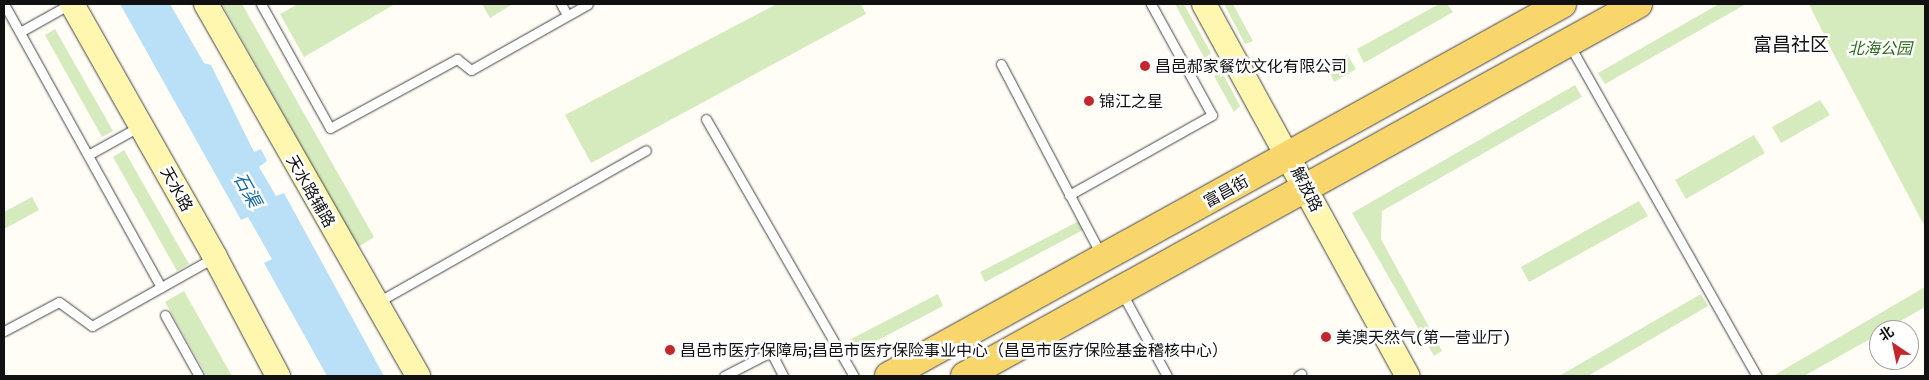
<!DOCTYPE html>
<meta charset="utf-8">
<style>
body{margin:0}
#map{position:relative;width:1929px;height:380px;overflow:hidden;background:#fffdf5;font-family:Merriweather,"Noto Sans SC",serif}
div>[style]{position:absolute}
.green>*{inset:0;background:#d5ebbd}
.water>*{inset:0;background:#b9e0f7}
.roads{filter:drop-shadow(0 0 1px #444) drop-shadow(0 0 1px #444)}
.lane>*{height:9px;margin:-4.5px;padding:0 4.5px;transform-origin:4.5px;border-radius:4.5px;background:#fff}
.secondary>*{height:24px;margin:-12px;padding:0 12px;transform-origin:12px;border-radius:12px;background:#fff6b0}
.primary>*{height:28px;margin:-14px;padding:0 14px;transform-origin:14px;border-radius:14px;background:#f9d66b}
.dots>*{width:14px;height:14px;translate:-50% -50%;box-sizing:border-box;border:2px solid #fff;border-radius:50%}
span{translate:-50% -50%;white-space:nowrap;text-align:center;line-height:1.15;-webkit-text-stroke:5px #fff;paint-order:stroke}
.park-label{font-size:16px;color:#2f6b1f;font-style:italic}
.poi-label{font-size:16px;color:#111}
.left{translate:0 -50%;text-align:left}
.street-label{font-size:16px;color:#111}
.water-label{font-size:18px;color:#1768a6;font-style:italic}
.quarter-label{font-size:19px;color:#111}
.frame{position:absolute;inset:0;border:5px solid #111;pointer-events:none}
.north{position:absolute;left:1869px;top:320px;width:50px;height:50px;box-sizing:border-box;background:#fff;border:1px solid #a0a0a0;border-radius:50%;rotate:326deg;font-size:14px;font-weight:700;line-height:20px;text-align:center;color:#111}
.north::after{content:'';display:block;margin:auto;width:18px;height:22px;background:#c4262e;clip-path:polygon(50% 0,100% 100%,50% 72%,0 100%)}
</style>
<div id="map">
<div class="green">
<i style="clip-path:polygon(222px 4px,242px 4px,374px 237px,358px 247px)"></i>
<i style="clip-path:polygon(298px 4px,395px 4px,304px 57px,280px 14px)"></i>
<i style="clip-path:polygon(482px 4px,513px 4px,490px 18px)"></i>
<i style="clip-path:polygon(777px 4px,861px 4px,866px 14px,591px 163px,565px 115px)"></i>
<i style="clip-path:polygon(1175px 4px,1184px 4px,1211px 53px,1205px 59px)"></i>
<i style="clip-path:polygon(1224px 4px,1233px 4px,1253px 41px,1245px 44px)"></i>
<i style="clip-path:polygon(1439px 4px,1447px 4px,1453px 12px,1364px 63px,1357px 49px)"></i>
<i style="clip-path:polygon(1719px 4px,1746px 4px,1605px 84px,1598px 73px)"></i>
<i style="clip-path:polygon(1809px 4px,1925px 4px,1925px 227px,1831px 49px)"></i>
<i style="clip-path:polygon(55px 29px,113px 131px,102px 137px,45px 35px)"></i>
<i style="clip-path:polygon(1347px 55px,1356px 69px,1334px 82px,1327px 66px)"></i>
<i style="clip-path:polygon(1222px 72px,1240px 106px,1234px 112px,1214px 76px)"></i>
<i style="clip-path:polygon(1575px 85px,1582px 97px,1382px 211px,1381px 239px,1442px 351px,1434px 356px,1352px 213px)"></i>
<i style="clip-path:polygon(1820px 100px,1830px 115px,1781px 143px,1772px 127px)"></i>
<i style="clip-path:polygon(1754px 135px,1765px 153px,1686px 199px,1675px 180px)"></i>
<i style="clip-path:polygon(124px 150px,189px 264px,177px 271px,113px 157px)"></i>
<i style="clip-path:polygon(32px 197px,39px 210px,4px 229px,4px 212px)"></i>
<i style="clip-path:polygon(1639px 201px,1648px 216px,1529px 282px,1521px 267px)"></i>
<i style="clip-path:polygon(1079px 221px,1083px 230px,985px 282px,980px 272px)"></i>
<i style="clip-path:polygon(1925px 287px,1925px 307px,1885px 330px,1879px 330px,1879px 334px,1804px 376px,1773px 376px)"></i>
<i style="clip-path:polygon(184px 291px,232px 376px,207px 376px,165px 302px)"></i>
<i style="clip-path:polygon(938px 294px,943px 306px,855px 352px,849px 340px)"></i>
<i style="clip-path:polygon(1701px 294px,1708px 306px,1588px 376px,1559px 376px)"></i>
</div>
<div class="water">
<i style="clip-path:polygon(120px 4px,170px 4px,204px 63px,211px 65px,254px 152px,261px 149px,267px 161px,259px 167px,276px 196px,284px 193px,384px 376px,327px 376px,264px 263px,272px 259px,248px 217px,241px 220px)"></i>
</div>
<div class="roads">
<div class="lane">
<i style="left:4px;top:4px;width:324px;rotate:61deg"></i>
<i style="left:261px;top:4px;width:142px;rotate:60.9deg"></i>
<i style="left:330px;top:128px;width:145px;rotate:-28.5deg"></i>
<i style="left:457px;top:59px;width:18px;rotate:38deg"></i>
<i style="left:471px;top:70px;width:134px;rotate:-29.4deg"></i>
<i style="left:561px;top:4px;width:13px;rotate:61deg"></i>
<i style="left:20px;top:32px;width:57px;rotate:-29.2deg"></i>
<i style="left:1570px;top:46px;width:379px;rotate:60.5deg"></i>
<i style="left:1001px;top:64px;width:217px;rotate:62.3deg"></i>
<i style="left:706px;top:119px;width:297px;rotate:60.1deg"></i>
<i style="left:88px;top:155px;width:60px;rotate:-29.1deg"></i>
<i style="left:1069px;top:195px;width:164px;rotate:-29.2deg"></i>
<i style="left:1212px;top:115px;width:127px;rotate:-118.8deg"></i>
<i style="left:1122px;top:293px;width:94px;rotate:61.5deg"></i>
<i style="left:376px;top:303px;width:310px;rotate:-29.5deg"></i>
<i style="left:165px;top:315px;width:70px;rotate:60.9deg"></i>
<i style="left:4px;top:331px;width:62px;rotate:-27.8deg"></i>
<i style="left:59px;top:302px;width:41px;rotate:36deg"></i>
<i style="left:92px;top:326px;width:141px;rotate:-29.3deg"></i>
<i style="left:724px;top:376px;width:53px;rotate:-27.1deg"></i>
<i style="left:771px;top:352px;width:27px;rotate:63deg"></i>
<i style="left:1298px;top:376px;width:4px;rotate:-34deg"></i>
</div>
<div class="secondary">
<i style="left:72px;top:4px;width:291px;rotate:60.5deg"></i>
<i style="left:215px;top:257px;width:135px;rotate:62.1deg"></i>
<i style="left:206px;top:4px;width:428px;rotate:60.3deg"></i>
<i style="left:1204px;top:4px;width:424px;rotate:61.3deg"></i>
</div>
<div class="primary">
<i style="left:889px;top:376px;width:769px;rotate:-28.93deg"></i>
<i style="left:965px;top:376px;width:769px;rotate:-28.93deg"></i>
</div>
</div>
<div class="dots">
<i style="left:1145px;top:66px;background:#c4262e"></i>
<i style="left:1089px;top:101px;background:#c4262e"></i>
<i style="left:1326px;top:337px;background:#c4262e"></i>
<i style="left:670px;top:350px;background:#c4262e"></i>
</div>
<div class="park-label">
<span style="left:1880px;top:48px">北海公园</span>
</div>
<div class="poi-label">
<span class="left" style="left:1155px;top:66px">昌邑郝家餐饮文化有限公司</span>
<span class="left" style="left:1099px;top:101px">锦江之星</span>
<span class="left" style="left:1336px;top:337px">美澳天然气(第一营业厅)</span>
<span class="left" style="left:680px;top:350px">昌邑市医疗保障局;昌邑市医疗保险事业中心（昌邑市医疗保险基金稽核中心）</span>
</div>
<div class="street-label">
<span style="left:177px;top:189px;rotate:61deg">天水路</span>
<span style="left:1307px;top:189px;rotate:63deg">解放路</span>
<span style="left:311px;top:191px;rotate:60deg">天水路辅路</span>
<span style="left:1226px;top:191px;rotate:-29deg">富昌街</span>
</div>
<div class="water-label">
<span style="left:247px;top:190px;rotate:61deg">石渠</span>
</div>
<div class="quarter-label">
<span style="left:1791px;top:45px">富昌社区</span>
</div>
<div class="frame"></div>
<div class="north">北</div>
</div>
